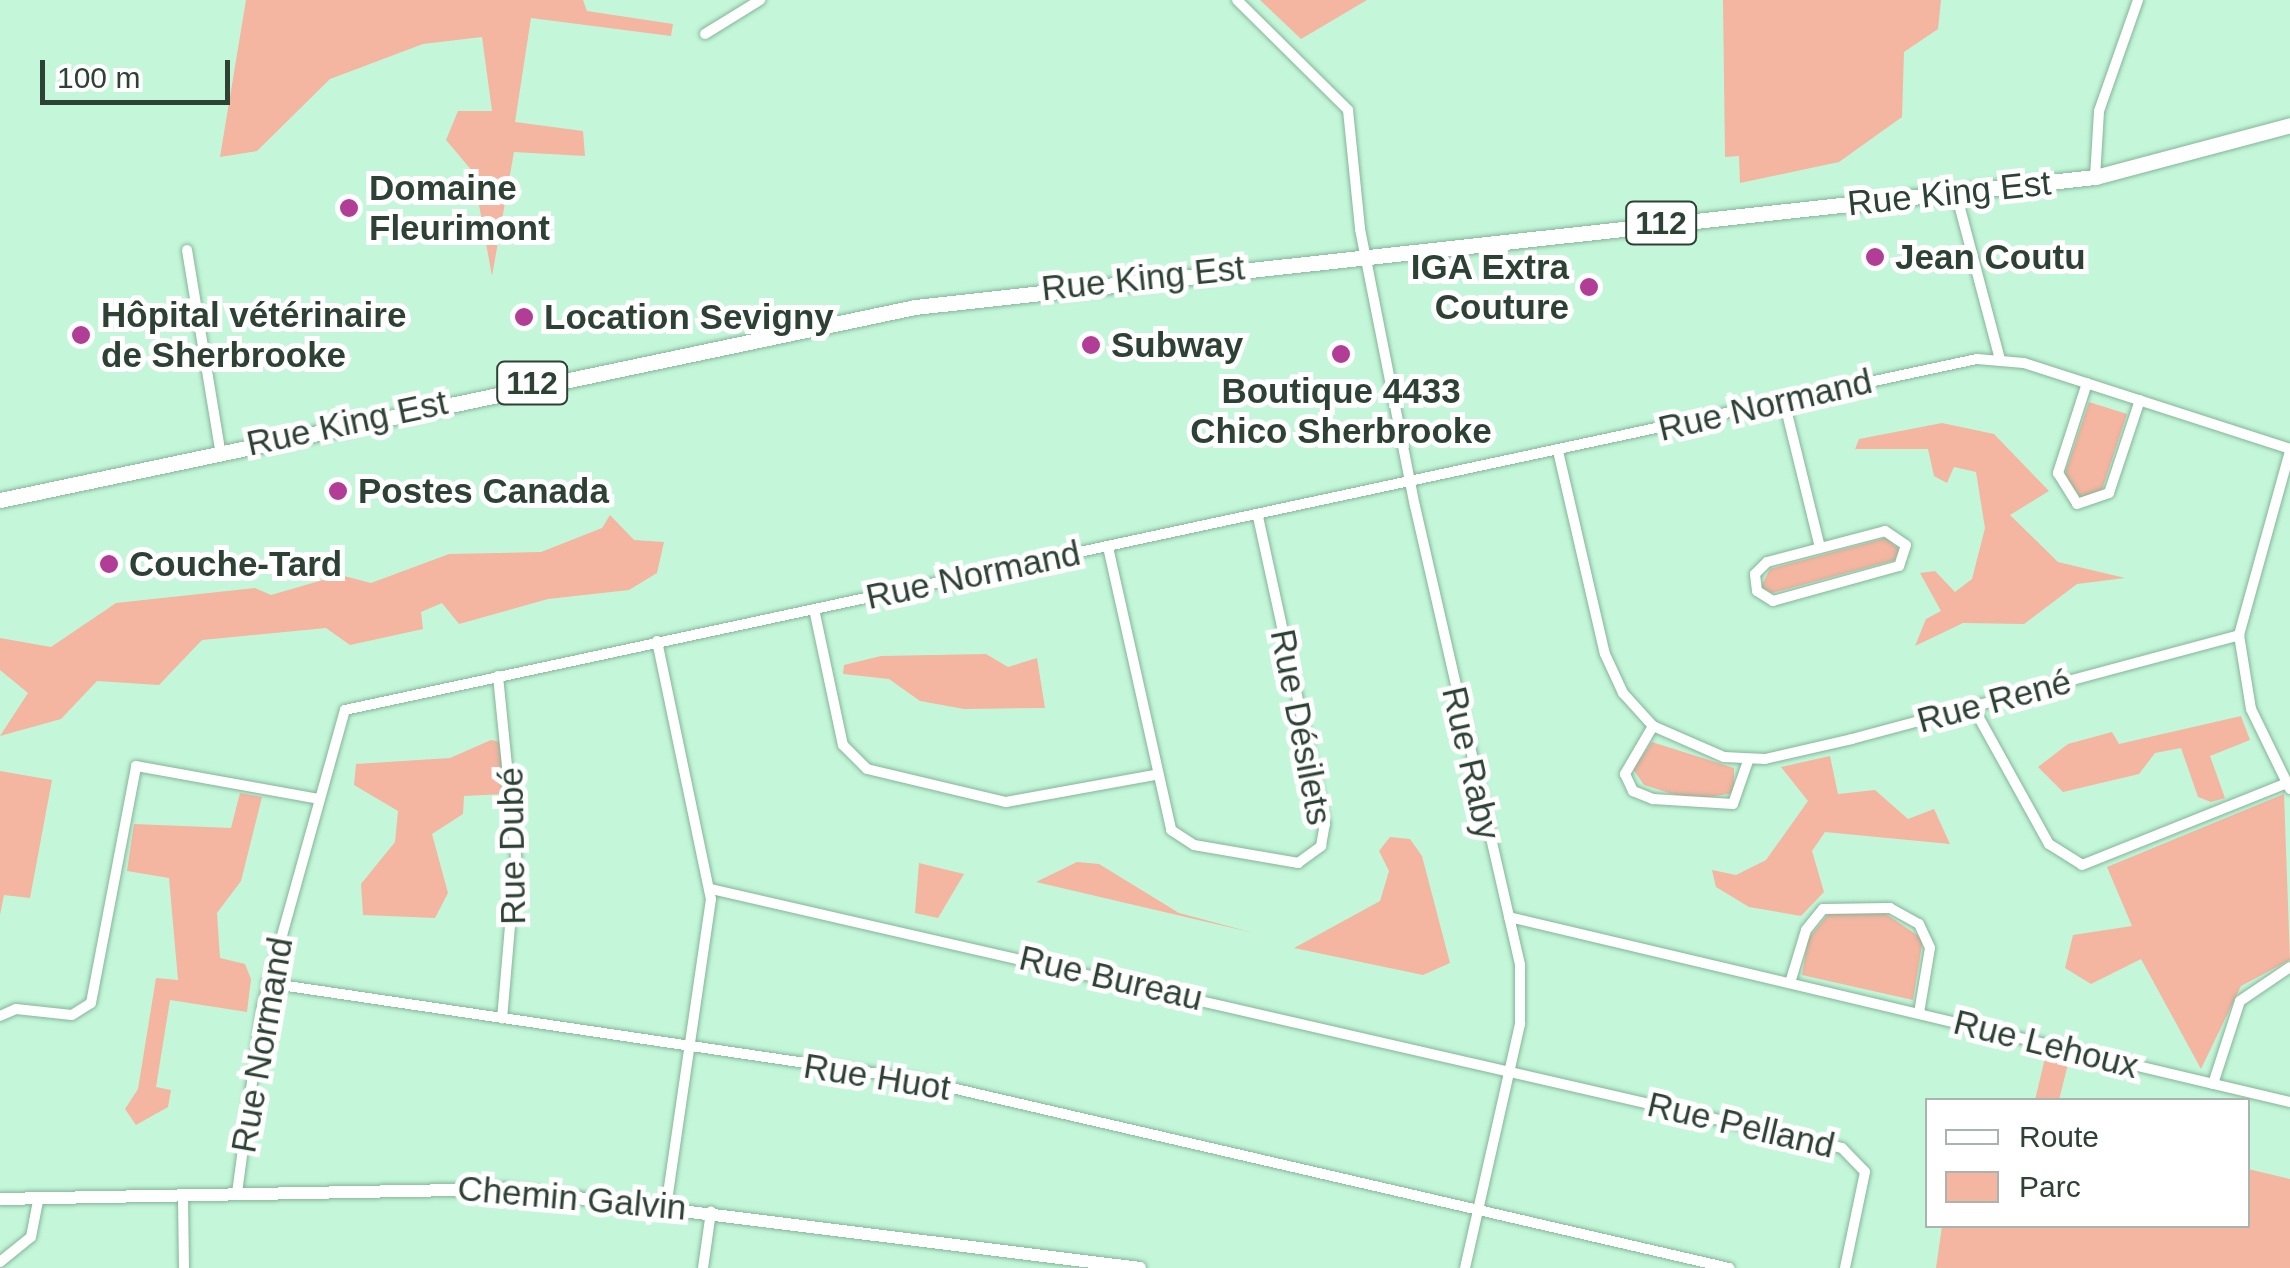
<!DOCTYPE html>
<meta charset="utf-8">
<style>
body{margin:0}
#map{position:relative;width:2290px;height:1268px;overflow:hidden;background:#c4f7d9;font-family:Arial,sans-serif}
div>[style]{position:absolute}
.green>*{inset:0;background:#f4b5a1}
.roads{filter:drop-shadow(0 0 2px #85b599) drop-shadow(0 0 2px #85b599)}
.minor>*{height:10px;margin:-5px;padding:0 5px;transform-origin:5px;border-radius:5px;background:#fff}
.tertiary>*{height:12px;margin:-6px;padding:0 6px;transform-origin:6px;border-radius:6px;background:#fff}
.primary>*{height:15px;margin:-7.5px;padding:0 7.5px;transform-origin:7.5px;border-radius:7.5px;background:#fff}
.dots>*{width:28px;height:28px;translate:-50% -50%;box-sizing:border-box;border:5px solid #fff;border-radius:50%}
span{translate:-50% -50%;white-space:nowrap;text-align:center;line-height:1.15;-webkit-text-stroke:10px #fff;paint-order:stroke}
.shield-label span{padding:2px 8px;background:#fff;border:2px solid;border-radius:8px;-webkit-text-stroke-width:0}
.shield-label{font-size:32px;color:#2d4135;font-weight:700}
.poi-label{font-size:35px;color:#2d4135;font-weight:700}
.left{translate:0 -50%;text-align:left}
.right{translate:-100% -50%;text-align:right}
.street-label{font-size:35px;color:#2d4135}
.legend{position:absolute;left:1925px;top:1098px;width:325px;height:130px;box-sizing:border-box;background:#fff;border:2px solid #abb3ae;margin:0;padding:12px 18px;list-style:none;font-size:30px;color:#2d4135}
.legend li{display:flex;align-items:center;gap:20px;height:50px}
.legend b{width:50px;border:2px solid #abb3ae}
.scale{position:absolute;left:40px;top:60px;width:190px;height:45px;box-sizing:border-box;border:5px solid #2d4135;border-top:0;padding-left:12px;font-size:30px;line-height:35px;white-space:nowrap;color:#2d4135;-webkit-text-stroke:8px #fff;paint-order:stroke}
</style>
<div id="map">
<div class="green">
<i style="clip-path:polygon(246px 0,583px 0,587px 11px,673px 24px,671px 36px,531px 18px,515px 122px,583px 131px,585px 156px,514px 152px,492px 276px,473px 172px,446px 140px,458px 111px,492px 111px,482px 37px,423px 44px,330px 79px,257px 151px,220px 157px)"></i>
<i style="clip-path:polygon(1260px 0,1367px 0,1301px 39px)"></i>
<i style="clip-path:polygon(1723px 0,1941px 0,1938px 29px,1904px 52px,1902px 117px,1839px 162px,1740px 183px,1739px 156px,1725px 157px)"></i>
<i style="clip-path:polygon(2089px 402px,2127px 414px,2101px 493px,2082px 499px,2064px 476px)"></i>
<i style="clip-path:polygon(1942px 423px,1994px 434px,2049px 491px,2010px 515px,2058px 562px,2125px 578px,2077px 584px,2024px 624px,1963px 623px,1915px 646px,1926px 619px,1941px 611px,1920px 573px,1935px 571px,1955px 592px,1972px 579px,1985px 528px,1976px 472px,1954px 467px,1947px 483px,1934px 476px,1928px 449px,1855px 449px,1859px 439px)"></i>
<i style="clip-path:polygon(610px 515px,634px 540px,664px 542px,657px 573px,629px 590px,548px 599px,459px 624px,442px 603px,421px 612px,423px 629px,350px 645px,326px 628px,202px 640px,159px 685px,97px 681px,61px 719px,0 736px,28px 693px,0 670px,0 638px,51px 647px,116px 603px,255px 588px,271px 595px,340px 575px,371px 583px,449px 554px,541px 552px,602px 528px)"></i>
<i style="clip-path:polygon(1886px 538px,1899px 549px,1895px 560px,1772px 593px,1761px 587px,1770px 569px)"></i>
<i style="clip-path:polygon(986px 654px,1008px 667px,1037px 658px,1045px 708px,964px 709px,920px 701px,889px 679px,843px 674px,844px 665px,881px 656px)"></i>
<i style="clip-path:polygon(2241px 716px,2250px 740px,2210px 756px,2225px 798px,2211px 802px,2198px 797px,2181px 748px,2155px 753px,2139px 774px,2063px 792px,2038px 767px,2068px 744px,2112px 732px,2119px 744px)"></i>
<i style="clip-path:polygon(491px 740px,500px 742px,505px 794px,464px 796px,463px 814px,432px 834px,448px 893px,435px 918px,363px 915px,361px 884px,395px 842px,398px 811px,354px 785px,356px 764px,450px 758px)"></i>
<i style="clip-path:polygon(1652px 742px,1734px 768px,1734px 793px,1692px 800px,1644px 785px,1633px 769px)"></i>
<i style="clip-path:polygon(1830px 756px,1838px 794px,1875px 790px,1908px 819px,1934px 809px,1950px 844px,1825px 832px,1812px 851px,1824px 892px,1801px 916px,1749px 907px,1716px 887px,1712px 870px,1736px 875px,1766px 860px,1808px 801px,1781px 767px)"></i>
<i style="clip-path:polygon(0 771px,52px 780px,30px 898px,4px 895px,0 915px)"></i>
<i style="clip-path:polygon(240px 793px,262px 797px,241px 881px,217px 913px,220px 958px,245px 964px,251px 979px,247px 1012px,170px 1000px,156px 1087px,171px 1090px,168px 1107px,136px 1125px,125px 1109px,138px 1089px,156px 978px,178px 980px,169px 878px,127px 871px,134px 824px,231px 828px)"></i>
<i style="clip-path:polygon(2284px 794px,2290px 960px,2241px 986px,2201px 1069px,2141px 959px,2091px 984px,2065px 968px,2073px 935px,2132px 926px,2107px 867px)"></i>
<i style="clip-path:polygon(1390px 837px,1410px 839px,1422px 856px,1450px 963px,1423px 975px,1294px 948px,1380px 901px,1389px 871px,1379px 851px)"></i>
<i style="clip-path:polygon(1077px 862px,1099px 864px,1179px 913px,1254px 933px,1036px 882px)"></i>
<i style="clip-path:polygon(919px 863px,964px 874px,938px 918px,915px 913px)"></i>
<i style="clip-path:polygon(1883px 912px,1923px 939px,1913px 1000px,1802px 975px,1808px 939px,1829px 913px)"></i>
<i style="clip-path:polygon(2046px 1054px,2069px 1060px,2059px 1100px,2035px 1100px)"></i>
<i style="clip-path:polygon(2248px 1169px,2290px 1179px,2290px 1268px,1936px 1268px,1942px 1226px,2248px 1226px)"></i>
</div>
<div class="roads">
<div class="minor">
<i style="left:1237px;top:0;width:156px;rotate:44.7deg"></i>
<i style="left:1348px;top:110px;width:120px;rotate:84.2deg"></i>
<i style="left:1360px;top:229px;width:282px;rotate:78.8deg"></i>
<i style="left:1415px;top:506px;width:471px;rotate:77.1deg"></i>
<i style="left:1520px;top:965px;width:59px;rotate:90deg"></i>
<i style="left:1520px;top:1024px;width:250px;rotate:102.7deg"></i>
<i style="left:705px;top:34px;width:65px;rotate:-31.7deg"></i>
<i style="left:2095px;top:177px;width:66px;rotate:-86.5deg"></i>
<i style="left:2099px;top:111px;width:118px;rotate:-70.6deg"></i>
<i style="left:1956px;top:193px;width:172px;rotate:75.2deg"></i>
<i style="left:187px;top:250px;width:203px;rotate:80.6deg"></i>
<i style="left:2087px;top:383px;width:95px;rotate:107.9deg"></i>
<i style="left:2058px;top:473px;width:36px;rotate:58deg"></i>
<i style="left:2077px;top:504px;width:34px;rotate:-19deg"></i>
<i style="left:2109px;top:493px;width:98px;rotate:-71.6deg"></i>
<i style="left:1784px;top:401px;width:151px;rotate:76.2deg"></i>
<i style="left:1558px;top:451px;width:208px;rotate:77deg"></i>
<i style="left:1605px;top:654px;width:43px;rotate:65.2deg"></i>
<i style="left:1623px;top:693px;width:45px;rotate:47.7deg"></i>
<i style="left:1653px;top:726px;width:77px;rotate:23.6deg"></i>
<i style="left:1724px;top:757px;width:41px;rotate:2.8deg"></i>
<i style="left:1765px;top:759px;width:89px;rotate:-12.9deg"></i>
<i style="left:1852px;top:739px;width:401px;rotate:-15deg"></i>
<i style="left:2290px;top:451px;width:191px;rotate:105.5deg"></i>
<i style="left:2239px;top:635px;width:75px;rotate:80.8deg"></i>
<i style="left:2251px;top:709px;width:89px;rotate:64deg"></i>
<i style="left:1885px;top:531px;width:25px;rotate:34deg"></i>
<i style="left:1906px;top:545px;width:22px;rotate:108deg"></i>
<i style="left:1899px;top:566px;width:131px;rotate:164.5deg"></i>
<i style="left:1773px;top:601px;width:19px;rotate:-148deg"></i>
<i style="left:1757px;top:591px;width:17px;rotate:-97deg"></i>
<i style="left:1755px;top:574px;width:17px;rotate:-45deg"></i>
<i style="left:1767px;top:562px;width:122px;rotate:-14.7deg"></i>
<i style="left:1108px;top:547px;width:290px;rotate:77.4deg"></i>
<i style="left:1171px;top:830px;width:27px;rotate:33deg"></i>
<i style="left:1194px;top:845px;width:106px;rotate:9.8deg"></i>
<i style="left:1298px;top:863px;width:29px;rotate:-36deg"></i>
<i style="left:1321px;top:846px;width:22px;rotate:-80deg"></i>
<i style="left:1325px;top:824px;width:314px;rotate:-102.3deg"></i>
<i style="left:814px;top:609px;width:139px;rotate:78deg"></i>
<i style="left:843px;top:745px;width:34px;rotate:45deg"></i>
<i style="left:867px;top:769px;width:143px;rotate:13.4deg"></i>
<i style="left:1006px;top:802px;width:151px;rotate:-10.3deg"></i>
<i style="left:657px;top:641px;width:264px;rotate:78.2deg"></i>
<i style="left:711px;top:899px;width:310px;rotate:98.3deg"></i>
<i style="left:498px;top:676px;width:181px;rotate:84.3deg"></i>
<i style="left:516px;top:856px;width:163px;rotate:94.9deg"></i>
<i style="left:1973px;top:707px;width:157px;rotate:61deg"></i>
<i style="left:2049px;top:844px;width:39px;rotate:32deg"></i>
<i style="left:2082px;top:865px;width:219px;rotate:-21.8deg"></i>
<i style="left:1653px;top:726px;width:56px;rotate:120.3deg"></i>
<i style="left:1625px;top:774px;width:19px;rotate:65deg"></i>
<i style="left:1633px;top:791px;width:22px;rotate:22deg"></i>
<i style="left:1653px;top:799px;width:80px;rotate:3.6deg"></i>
<i style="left:1733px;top:804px;width:46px;rotate:-70.8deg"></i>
<i style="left:711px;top:889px;width:1160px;rotate:12.9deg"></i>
<i style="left:1842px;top:1148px;width:33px;rotate:46deg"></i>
<i style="left:1865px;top:1172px;width:98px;rotate:101.8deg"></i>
<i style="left:1509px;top:917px;width:803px;rotate:13.33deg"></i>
<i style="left:267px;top:983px;width:653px;rotate:8.45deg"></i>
<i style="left:913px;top:1079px;width:838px;rotate:13.04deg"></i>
<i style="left:1790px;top:983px;width:55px;rotate:-73.2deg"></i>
<i style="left:1806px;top:930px;width:27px;rotate:-51deg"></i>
<i style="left:1823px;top:909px;width:67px;rotate:-0.9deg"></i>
<i style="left:1890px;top:908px;width:33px;rotate:29deg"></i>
<i style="left:1919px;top:924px;width:26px;rotate:65deg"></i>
<i style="left:1930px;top:948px;width:66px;rotate:99.6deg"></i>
<i style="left:0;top:1016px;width:17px;rotate:-24deg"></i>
<i style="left:16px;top:1009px;width:56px;rotate:6.1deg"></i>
<i style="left:72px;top:1015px;width:22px;rotate:-32deg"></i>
<i style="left:91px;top:1003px;width:241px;rotate:-79.2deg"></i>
<i style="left:136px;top:766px;width:186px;rotate:10.2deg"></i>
<i style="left:2213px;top:1084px;width:87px;rotate:-72deg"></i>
<i style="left:2240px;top:1001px;width:60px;rotate:-34.2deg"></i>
<i style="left:237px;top:1193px;width:188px;rotate:-82.3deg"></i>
<i style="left:262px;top:1007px;width:308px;rotate:-74.4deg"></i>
<i style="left:345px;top:710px;width:1669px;rotate:-12.14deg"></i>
<i style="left:1977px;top:359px;width:47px;rotate:4.9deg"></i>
<i style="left:2024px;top:363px;width:280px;rotate:17.9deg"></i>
<i style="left:183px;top:1197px;width:71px;rotate:89.2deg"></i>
<i style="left:0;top:1262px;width:40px;rotate:-39deg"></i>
<i style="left:31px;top:1237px;width:37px;rotate:-79deg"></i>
<i style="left:703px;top:1268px;width:57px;rotate:-81.9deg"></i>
</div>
<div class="tertiary">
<i style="left:0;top:1199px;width:505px;rotate:-1.13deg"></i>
<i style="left:505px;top:1189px;width:640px;rotate:7.09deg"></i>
</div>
<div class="primary">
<i style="left:0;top:500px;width:935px;rotate:-11.91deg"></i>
<i style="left:915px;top:307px;width:1187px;rotate:-6.29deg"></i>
<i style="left:2095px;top:177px;width:202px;rotate:-14.9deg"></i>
</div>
</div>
<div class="dots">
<i style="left:349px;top:208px;background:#b23d96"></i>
<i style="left:1875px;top:257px;background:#b23d96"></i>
<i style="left:1589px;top:287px;background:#b23d96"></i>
<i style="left:524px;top:317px;background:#b23d96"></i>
<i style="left:81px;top:335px;background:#b23d96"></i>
<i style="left:1091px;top:345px;background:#b23d96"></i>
<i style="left:1341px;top:354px;background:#b23d96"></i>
<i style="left:338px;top:491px;background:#b23d96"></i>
<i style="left:109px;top:564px;background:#b23d96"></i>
</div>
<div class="shield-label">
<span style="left:1661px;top:223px">112</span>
<span style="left:532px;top:383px">112</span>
</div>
<div class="poi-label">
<span class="left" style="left:369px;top:208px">Domaine<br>Fleurimont</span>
<span class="left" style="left:1895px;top:257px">Jean Coutu</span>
<span class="right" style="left:1569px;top:287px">IGA Extra<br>Couture</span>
<span class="left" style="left:101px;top:335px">Hôpital vétérinaire<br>de Sherbrooke</span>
<span class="left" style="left:544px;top:317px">Location Sevigny</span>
<span class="left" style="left:1111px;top:345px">Subway</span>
<span style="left:1341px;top:411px">Boutique 4433<br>Chico Sherbrooke</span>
<span class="left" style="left:358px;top:491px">Postes Canada</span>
<span class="left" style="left:129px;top:564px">Couche-Tard</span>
</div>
<div class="street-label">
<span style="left:1949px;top:193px;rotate:-6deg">Rue King Est</span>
<span style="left:1143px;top:278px;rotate:-6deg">Rue King Est</span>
<span style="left:1765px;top:405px;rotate:-13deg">Rue Normand</span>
<span style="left:347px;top:423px;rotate:-12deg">Rue King Est</span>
<span style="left:973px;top:575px;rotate:-12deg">Rue Normand</span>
<span style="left:1994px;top:701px;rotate:-15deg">Rue René</span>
<span style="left:1301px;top:727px;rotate:79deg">Rue Désilets</span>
<span style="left:1471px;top:763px;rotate:77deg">Rue Raby</span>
<span style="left:512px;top:846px;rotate:-91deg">Rue Dubé</span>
<span style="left:1111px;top:978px;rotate:13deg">Rue Bureau</span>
<span style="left:2046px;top:1044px;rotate:14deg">Rue Lehoux</span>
<span style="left:262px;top:1045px;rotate:-80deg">Rue Normand</span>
<span style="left:877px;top:1077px;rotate:9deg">Rue Huot</span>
<span style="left:1741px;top:1125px;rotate:13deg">Rue Pelland</span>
<span style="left:572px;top:1198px;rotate:5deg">Chemin Galvin</span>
</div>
<ul class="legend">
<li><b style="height:12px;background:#fff"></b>Route</li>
<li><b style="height:28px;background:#f4b5a1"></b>Parc</li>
</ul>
<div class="scale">100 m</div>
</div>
